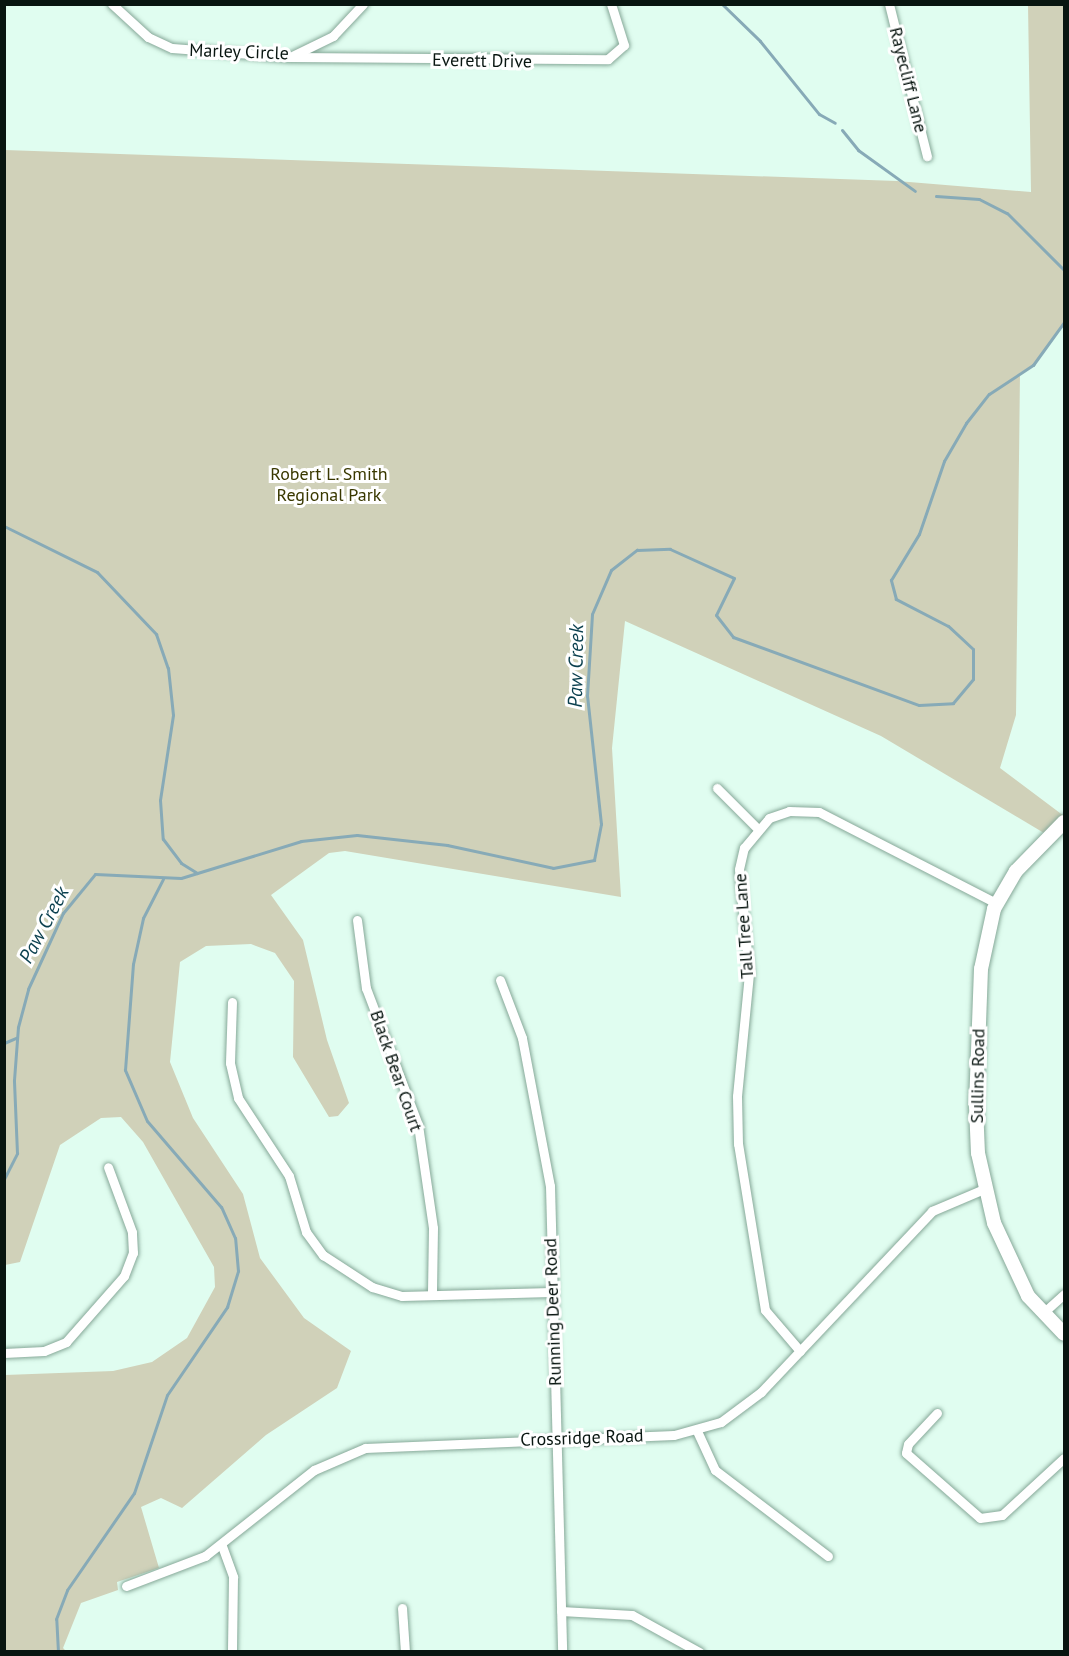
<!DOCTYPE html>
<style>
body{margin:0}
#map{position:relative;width:1069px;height:1656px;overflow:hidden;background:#e0fdf0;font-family:"PT Sans",sans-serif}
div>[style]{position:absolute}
.green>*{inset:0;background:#d0d1b9}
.stream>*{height:3px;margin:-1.5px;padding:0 1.5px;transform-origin:1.5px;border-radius:1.5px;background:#87aab7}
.roads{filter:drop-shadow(0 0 2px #86a898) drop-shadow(0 0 2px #86a898)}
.street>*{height:9px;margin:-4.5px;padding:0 4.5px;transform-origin:4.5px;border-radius:4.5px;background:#fff}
.secondary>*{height:14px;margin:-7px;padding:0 7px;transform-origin:7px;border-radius:7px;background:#fff}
span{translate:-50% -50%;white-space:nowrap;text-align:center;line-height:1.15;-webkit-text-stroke:6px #fff;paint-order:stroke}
.street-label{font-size:18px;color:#081510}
.park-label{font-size:18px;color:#393800}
.water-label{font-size:20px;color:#0a3f4e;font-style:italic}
.frame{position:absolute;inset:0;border:6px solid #081510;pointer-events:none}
</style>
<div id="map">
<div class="green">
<i style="clip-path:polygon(1028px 5px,1064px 5px,1064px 322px,1033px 365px,1020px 373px,1016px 715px,1000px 768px,1064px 816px,1049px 836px,881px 736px,625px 621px,612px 748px,621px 897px,345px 851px,329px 853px,271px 895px,303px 940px,327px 1040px,349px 1103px,338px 1116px,329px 1117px,293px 1057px,294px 981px,275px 953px,251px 944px,206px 946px,180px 962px,170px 1062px,193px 1118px,243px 1194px,260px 1258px,304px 1318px,351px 1351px,337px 1388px,266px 1435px,182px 1508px,161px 1498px,141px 1507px,159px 1568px,117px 1582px,118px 1590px,81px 1603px,63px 1648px,66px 1651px,5px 1651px,5px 1375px,113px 1371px,152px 1362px,187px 1338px,215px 1287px,214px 1267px,143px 1142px,121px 1117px,101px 1118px,60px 1145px,20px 1262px,5px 1265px,5px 150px,897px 181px,1031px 192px)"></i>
</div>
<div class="stream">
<i style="left:722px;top:4px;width:53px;rotate:44.2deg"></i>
<i style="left:760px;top:41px;width:94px;rotate:51.1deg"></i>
<i style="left:819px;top:114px;width:18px;rotate:29deg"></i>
<i style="left:842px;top:130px;width:26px;rotate:51deg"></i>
<i style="left:858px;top:150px;width:70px;rotate:35.7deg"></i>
<i style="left:936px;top:196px;width:43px;rotate:4deg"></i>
<i style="left:979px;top:199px;width:31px;rotate:27deg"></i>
<i style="left:1007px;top:213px;width:81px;rotate:45deg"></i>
<i style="left:4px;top:526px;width:104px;rotate:26.3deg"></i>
<i style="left:97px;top:572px;width:86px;rotate:46.4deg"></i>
<i style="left:156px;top:634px;width:36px;rotate:71deg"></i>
<i style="left:168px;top:668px;width:47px;rotate:83.9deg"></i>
<i style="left:173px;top:715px;width:86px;rotate:98.7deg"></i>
<i style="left:160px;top:800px;width:39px;rotate:86deg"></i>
<i style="left:163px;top:839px;width:30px;rotate:53deg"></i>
<i style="left:181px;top:863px;width:19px;rotate:32deg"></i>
<i style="left:4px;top:1043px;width:13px;rotate:-23deg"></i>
<i style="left:4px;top:1179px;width:29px;rotate:-63deg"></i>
<i style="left:17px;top:1153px;width:73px;rotate:-92.4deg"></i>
<i style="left:14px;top:1080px;width:53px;rotate:-85.7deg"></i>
<i style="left:18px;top:1027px;width:39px;rotate:-75deg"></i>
<i style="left:28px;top:989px;width:84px;rotate:-65.3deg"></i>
<i style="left:63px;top:913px;width:50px;rotate:-50.6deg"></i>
<i style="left:95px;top:874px;width:86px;rotate:2.7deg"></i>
<i style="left:181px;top:878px;width:126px;rotate:-17.1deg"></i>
<i style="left:301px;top:841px;width:56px;rotate:-6.1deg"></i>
<i style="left:357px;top:835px;width:91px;rotate:6.3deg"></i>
<i style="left:447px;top:845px;width:108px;rotate:12.2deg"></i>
<i style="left:553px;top:868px;width:42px;rotate:-11deg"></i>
<i style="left:594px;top:860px;width:37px;rotate:-79deg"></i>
<i style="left:601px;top:824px;width:129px;rotate:-96.2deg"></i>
<i style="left:587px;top:696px;width:82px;rotate:-86.5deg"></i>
<i style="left:592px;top:614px;width:48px;rotate:-66.6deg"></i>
<i style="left:611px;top:570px;width:33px;rotate:-38deg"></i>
<i style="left:637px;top:550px;width:33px;rotate:-2deg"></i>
<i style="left:670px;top:549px;width:70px;rotate:24.4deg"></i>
<i style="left:734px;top:578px;width:41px;rotate:115.9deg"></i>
<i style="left:716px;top:615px;width:28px;rotate:52deg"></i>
<i style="left:733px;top:637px;width:198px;rotate:20.1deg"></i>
<i style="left:919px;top:705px;width:34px;rotate:-3deg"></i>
<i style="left:953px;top:703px;width:31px;rotate:-50deg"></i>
<i style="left:973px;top:679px;width:30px;rotate:-90deg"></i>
<i style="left:973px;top:649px;width:34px;rotate:-137deg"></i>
<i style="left:948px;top:626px;width:59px;rotate:-152.6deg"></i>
<i style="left:896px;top:599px;width:20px;rotate:-105deg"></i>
<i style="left:891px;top:580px;width:54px;rotate:-58.7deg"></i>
<i style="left:919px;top:534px;width:77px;rotate:-71.1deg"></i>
<i style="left:944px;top:461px;width:44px;rotate:-59.9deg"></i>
<i style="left:966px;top:423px;width:37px;rotate:-52deg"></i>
<i style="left:989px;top:394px;width:53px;rotate:-33.4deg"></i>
<i style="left:1033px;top:365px;width:53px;rotate:-54.2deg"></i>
<i style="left:58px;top:1652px;width:33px;rotate:-93deg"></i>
<i style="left:56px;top:1619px;width:31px;rotate:-69deg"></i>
<i style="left:67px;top:1590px;width:118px;rotate:-55.4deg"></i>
<i style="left:134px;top:1493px;width:103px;rotate:-71.4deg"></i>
<i style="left:167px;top:1395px;width:107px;rotate:-55.7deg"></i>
<i style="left:227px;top:1307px;width:38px;rotate:-73deg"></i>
<i style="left:238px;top:1271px;width:33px;rotate:-95deg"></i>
<i style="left:235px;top:1238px;width:34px;rotate:-114deg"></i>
<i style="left:221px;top:1207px;width:113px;rotate:-130.7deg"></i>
<i style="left:147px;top:1121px;width:56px;rotate:-113.3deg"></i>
<i style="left:125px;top:1070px;width:106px;rotate:-85.7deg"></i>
<i style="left:133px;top:964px;width:47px;rotate:-77.7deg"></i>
<i style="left:143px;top:918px;width:44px;rotate:-62.9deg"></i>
</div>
<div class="roads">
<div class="street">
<i style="left:112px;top:4px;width:49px;rotate:42.5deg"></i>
<i style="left:148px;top:37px;width:26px;rotate:25deg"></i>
<i style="left:172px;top:48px;width:118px;rotate:4.4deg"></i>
<i style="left:290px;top:57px;width:48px;rotate:-26deg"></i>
<i style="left:333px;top:36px;width:44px;rotate:-46.8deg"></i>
<i style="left:889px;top:4px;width:157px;rotate:76deg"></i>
<i style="left:290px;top:57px;width:318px;rotate:0.4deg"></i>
<i style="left:608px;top:59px;width:21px;rotate:-41deg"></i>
<i style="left:624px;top:45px;width:43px;rotate:-107.6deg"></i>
<i style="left:717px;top:788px;width:55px;rotate:45deg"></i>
<i style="left:357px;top:920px;width:69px;rotate:82.5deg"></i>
<i style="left:366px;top:988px;width:147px;rotate:69.2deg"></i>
<i style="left:418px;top:1125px;width:104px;rotate:81.7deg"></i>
<i style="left:433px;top:1228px;width:67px;rotate:90.9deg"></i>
<i style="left:500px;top:980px;width:62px;rotate:69.2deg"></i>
<i style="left:522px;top:1038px;width:151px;rotate:79.3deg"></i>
<i style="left:550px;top:1186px;width:466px;rotate:88.5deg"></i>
<i style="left:232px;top:1002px;width:61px;rotate:91.9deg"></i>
<i style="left:230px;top:1063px;width:36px;rotate:77deg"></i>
<i style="left:238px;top:1098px;width:93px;rotate:56.8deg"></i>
<i style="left:289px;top:1176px;width:59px;rotate:73.1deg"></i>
<i style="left:306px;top:1232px;width:29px;rotate:54deg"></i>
<i style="left:323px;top:1255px;width:59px;rotate:33.1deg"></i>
<i style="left:372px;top:1287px;width:31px;rotate:17deg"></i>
<i style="left:402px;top:1296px;width:149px;rotate:-1.5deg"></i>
<i style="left:1043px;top:1313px;width:28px;rotate:-42deg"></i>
<i style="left:800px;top:1351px;width:54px;rotate:-130.5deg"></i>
<i style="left:765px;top:1310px;width:168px;rotate:-99.2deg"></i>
<i style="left:738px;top:1144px;width:48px;rotate:-91.2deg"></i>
<i style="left:737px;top:1096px;width:124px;rotate:-84.4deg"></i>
<i style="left:749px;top:973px;width:104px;rotate:-95.5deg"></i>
<i style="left:739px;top:869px;width:22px;rotate:-77deg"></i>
<i style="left:744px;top:848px;width:39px;rotate:-50deg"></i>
<i style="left:769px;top:818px;width:21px;rotate:-19deg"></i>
<i style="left:789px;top:811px;width:30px;rotate:2deg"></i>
<i style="left:819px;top:812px;width:199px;rotate:27.2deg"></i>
<i style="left:4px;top:1353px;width:40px;rotate:-2.9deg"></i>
<i style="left:44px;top:1351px;width:24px;rotate:-22deg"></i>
<i style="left:66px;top:1342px;width:88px;rotate:-48.7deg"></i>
<i style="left:124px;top:1276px;width:25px;rotate:-69deg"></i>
<i style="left:133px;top:1253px;width:21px;rotate:-93deg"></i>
<i style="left:132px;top:1232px;width:69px;rotate:-110.3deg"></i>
<i style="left:937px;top:1413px;width:42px;rotate:133.1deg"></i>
<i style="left:908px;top:1444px;width:9px;rotate:103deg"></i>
<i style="left:906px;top:1453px;width:98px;rotate:41.3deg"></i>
<i style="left:980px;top:1518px;width:22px;rotate:-8deg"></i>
<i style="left:1002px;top:1515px;width:84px;rotate:-42.6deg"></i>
<i style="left:697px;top:1431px;width:43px;rotate:65.2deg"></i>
<i style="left:715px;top:1470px;width:142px;rotate:37.3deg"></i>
<i style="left:222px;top:1546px;width:33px;rotate:70deg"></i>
<i style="left:233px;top:1577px;width:75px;rotate:90.8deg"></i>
<i style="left:126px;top:1586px;width:85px;rotate:-20.8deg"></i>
<i style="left:205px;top:1556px;width:139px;rotate:-38.3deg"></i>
<i style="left:314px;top:1470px;width:56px;rotate:-23.3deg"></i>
<i style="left:365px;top:1448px;width:309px;rotate:-2.4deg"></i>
<i style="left:674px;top:1435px;width:49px;rotate:-15.5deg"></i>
<i style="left:721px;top:1422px;width:50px;rotate:-36.9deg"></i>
<i style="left:761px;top:1392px;width:249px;rotate:-46.6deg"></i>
<i style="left:932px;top:1211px;width:56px;rotate:-22.9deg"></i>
<i style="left:402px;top:1608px;width:44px;rotate:86.1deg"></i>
<i style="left:561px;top:1611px;width:71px;rotate:3.2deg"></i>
<i style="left:632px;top:1615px;width:77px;rotate:28.9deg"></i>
</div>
<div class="secondary">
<i style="left:1064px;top:822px;width:69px;rotate:134.4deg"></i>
<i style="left:1016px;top:871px;width:44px;rotate:120.1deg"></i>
<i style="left:994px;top:909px;width:61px;rotate:102.2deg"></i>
<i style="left:981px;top:969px;width:137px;rotate:92.1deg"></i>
<i style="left:976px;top:1106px;width:47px;rotate:87.6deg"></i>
<i style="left:978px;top:1153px;width:72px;rotate:77.1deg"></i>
<i style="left:994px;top:1223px;width:81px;rotate:65deg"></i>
<i style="left:1028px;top:1296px;width:52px;rotate:46.5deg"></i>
</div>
</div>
<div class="street-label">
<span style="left:239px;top:52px;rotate:2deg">Marley Circle</span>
<span style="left:482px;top:61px;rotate:1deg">Everett Drive</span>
<span style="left:908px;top:80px;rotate:76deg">Rayecliff Lane</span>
<span style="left:744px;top:926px;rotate:-94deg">Tall Tree Lane</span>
<span style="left:396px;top:1071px;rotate:71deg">Black Bear Court</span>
<span style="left:978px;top:1076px;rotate:-89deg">Sullins Road</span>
<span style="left:553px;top:1312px;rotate:-92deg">Running Deer Road</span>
<span style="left:582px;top:1438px;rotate:-2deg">Crossridge Road</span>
</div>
<div class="park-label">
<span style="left:329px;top:485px">Robert L. Smith<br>Regional Park</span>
</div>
<div class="water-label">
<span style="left:576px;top:666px;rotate:-89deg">Paw Creek</span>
<span style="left:44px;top:925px;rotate:-62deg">Paw Creek</span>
</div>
<div class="frame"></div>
</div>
